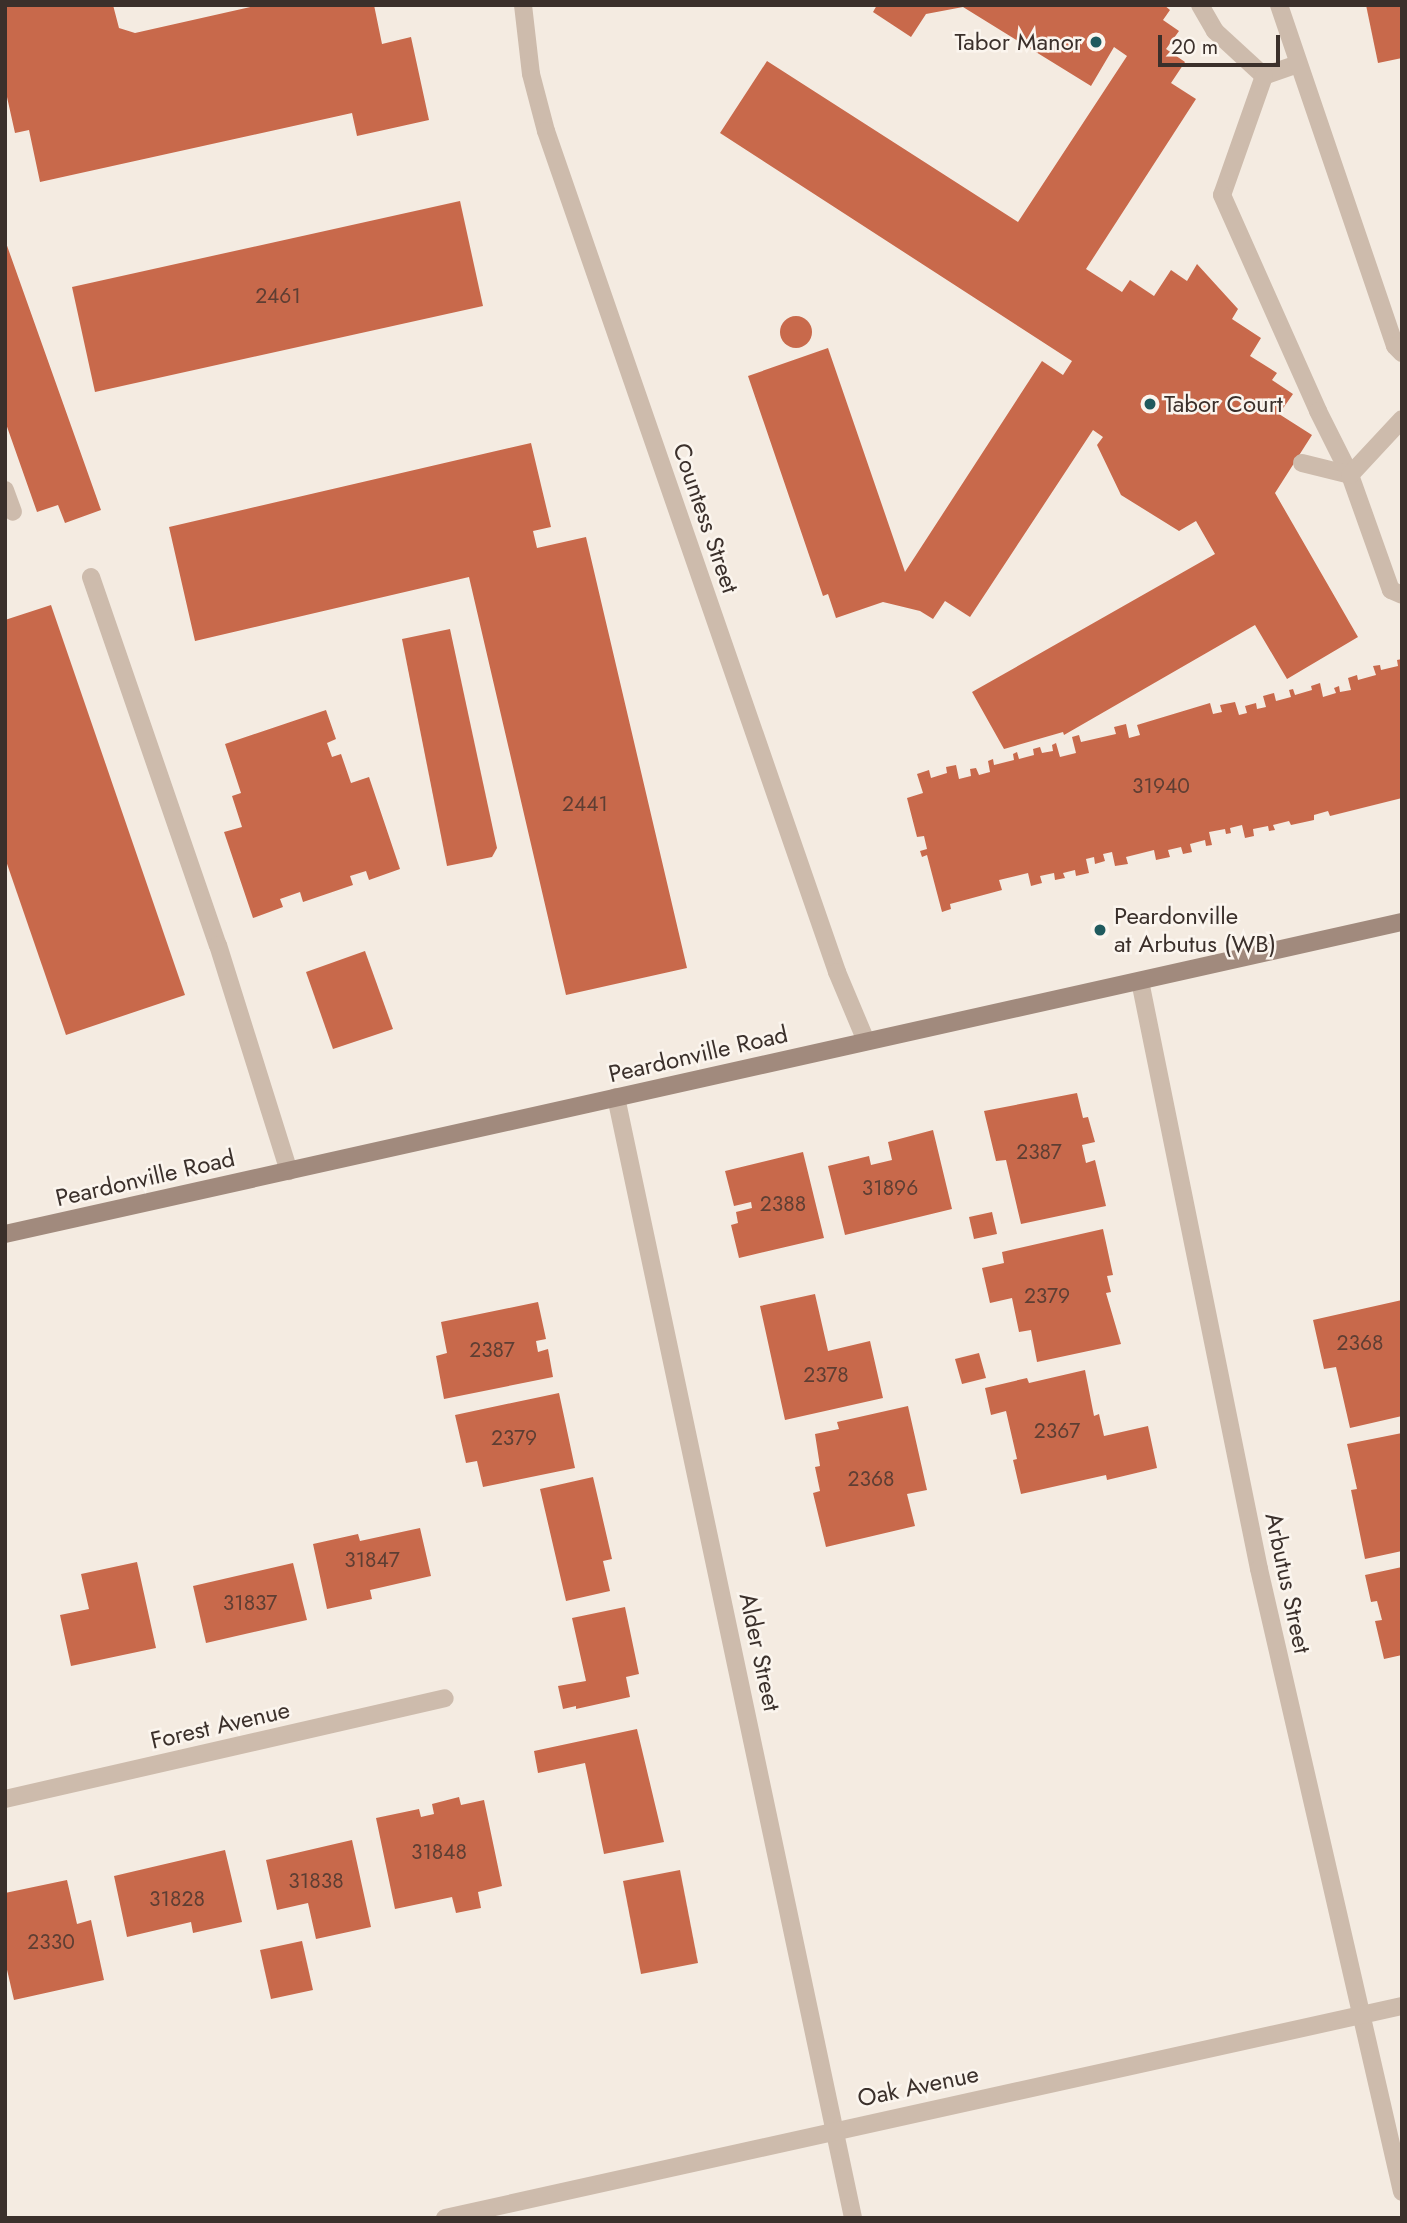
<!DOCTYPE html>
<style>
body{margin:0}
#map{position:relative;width:1407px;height:2223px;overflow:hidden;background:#f4ebe1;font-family:Jost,sans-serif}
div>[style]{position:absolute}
.building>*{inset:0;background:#c8694b}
.round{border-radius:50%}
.lane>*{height:18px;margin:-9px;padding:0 9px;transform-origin:9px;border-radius:9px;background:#cdbbac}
.street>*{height:18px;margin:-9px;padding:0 9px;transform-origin:9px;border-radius:9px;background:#cdbbac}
.secondary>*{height:18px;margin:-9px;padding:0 9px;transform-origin:9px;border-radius:9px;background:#a18a7d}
.dots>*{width:19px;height:19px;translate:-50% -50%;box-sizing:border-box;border:4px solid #fbf5ee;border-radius:50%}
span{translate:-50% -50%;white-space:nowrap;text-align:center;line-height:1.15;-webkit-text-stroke:5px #fbf5ee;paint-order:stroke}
.number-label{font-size:21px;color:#5e3e33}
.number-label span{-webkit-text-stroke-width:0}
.poi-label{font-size:24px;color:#3b302b}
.right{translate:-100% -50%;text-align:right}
.left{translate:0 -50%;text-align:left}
.street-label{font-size:24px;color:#3b302b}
.frame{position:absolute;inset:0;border:7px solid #3b302b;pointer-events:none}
.scale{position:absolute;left:1158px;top:35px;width:122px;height:32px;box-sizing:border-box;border:4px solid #3b302b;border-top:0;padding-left:9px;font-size:21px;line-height:24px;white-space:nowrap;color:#3b302b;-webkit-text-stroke:5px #fbf5ee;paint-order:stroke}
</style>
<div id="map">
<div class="building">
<i style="clip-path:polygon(5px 5px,113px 5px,119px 28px,135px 33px,259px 5px,374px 5px,382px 44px,411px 37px,429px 120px,357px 136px,352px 113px,40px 182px,29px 130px,15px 133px,5px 88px)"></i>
<i style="clip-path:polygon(877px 5px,1164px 5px,1170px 10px,1163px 20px,1179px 31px,1166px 49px,1185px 62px,1171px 83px,1196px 99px,1086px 269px,1122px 292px,1130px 280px,1154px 296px,1171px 270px,1187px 281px,1197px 264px,1238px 309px,1232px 319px,1261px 338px,1250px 356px,1277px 373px,1272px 380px,1293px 394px,1279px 414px,1312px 435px,1275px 493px,1358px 637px,1287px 679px,1255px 625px,1064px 735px,1063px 732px,1004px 749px,972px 692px,1215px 554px,1196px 521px,1179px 531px,1121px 495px,1097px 445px,1103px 437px,1093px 430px,970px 617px,945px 601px,933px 619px,920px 611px,883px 602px,836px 618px,828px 594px,823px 596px,748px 376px,828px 348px,905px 572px,1042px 361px,1063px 375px,1072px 361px,720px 133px,767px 61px,1018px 222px,1127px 56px,1114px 47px,1091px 86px,963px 7px,926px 14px,911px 37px,873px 12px)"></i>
<i style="clip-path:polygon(1366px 5px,1402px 5px,1402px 58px,1378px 63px)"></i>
<i style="clip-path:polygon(460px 201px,483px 306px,95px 392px,72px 287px)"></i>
<i style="clip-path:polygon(5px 240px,101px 510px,65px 523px,58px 505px,37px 512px,5px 421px)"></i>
<i class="round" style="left:780px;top:316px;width:32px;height:32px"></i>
<i style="clip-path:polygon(531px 443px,551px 527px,533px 531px,537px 548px,586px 537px,687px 968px,566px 995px,469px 577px,195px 641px,169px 527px)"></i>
<i style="clip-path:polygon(51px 605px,185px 995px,66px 1035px,5px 858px,5px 620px)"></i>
<i style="clip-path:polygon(450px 629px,497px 848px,492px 857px,447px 866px,402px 639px)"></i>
<i style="clip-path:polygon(1402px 659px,1402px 798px,1330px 816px,1328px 811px,1314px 815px,1314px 820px,1291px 825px,1289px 821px,1273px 825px,1275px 830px,1269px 831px,1268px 826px,1253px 829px,1254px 836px,1245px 838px,1242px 825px,1230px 828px,1231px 833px,1226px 834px,1225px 829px,1209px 832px,1212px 845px,1206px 846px,1205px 840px,1190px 844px,1192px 852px,1183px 854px,1181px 847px,1168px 850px,1170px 857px,1156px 860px,1154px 850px,1126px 857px,1128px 864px,1115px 866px,1112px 852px,1103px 854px,1105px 861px,1095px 864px,1094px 857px,1086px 859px,1089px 873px,1076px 876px,1075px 870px,1063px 873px,1065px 878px,1055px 880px,1054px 873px,1040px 876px,1042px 883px,1031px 886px,1028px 873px,999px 880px,1002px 890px,950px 904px,951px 909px,942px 912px,927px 855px,922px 857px,920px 851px,927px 849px,924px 836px,917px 837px,907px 798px,923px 793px,917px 774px,929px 770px,931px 778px,947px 773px,946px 767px,956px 765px,959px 779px,971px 776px,970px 769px,976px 768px,979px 775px,990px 772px,988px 761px,993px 759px,994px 765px,1014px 760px,1013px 754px,1017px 752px,1019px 759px,1034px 755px,1033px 749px,1040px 747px,1042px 753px,1053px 751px,1052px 745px,1056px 743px,1060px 757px,1076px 753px,1072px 737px,1079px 735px,1081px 742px,1116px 734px,1114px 727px,1126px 724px,1129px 738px,1140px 735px,1137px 725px,1210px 703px,1213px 714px,1222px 712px,1220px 705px,1235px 702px,1239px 715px,1247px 713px,1245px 706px,1256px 703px,1257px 709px,1266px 707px,1263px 696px,1274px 693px,1276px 701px,1291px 697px,1289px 690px,1293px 689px,1295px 695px,1312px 690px,1311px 686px,1320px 683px,1323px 697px,1336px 693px,1334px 688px,1339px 686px,1340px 692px,1351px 690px,1348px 678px,1357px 675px,1358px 680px,1376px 675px,1373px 666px,1380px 665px,1381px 670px,1398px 666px,1397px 660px)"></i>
<i style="clip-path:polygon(326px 710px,336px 739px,327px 743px,332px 757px,341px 754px,351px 783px,369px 777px,400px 869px,369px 880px,366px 871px,350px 876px,353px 885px,303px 902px,300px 892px,280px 899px,283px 907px,253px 918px,224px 832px,242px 827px,232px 796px,241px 793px,225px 744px)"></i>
<i style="clip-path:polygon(365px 951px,393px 1029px,333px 1049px,306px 972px)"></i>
<i style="clip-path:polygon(1077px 1093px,1083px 1118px,1088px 1117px,1095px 1142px,1082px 1145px,1086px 1163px,1095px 1160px,1106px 1206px,1021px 1224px,1006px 1160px,996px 1161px,984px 1111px)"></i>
<i style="clip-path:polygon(933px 1130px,952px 1209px,845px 1235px,828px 1166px,869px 1156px,871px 1165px,892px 1160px,888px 1142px)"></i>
<i style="clip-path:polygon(803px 1152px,824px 1238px,739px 1258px,731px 1225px,738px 1223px,736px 1212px,752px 1208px,751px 1202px,734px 1206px,725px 1171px)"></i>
<i style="clip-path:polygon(992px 1212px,997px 1234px,974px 1239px,969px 1217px)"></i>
<i style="clip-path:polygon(1103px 1229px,1113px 1275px,1107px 1276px,1111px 1292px,1106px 1293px,1121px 1344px,1037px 1362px,1031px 1330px,1019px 1332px,1012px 1298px,990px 1303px,982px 1268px,1004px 1263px,1002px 1252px)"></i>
<i style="clip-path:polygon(815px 1294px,828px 1351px,870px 1341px,883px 1398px,785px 1420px,760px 1306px)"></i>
<i style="clip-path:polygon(1402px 1300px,1402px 1416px,1350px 1428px,1336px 1367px,1324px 1369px,1313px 1320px)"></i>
<i style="clip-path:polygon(538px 1302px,546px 1339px,536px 1341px,538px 1352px,548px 1349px,553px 1377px,444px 1399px,436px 1356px,447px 1353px,441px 1322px)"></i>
<i style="clip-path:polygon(979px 1353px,986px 1378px,962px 1384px,955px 1359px)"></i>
<i style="clip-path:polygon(1085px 1370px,1094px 1416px,1099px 1414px,1104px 1436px,1148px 1426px,1157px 1468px,1107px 1480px,1106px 1475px,1021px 1494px,1013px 1460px,1017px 1459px,1006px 1411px,991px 1415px,985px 1388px,1027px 1378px,1029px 1383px)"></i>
<i style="clip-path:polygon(559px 1393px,575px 1468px,483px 1487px,477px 1461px,466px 1463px,455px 1415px)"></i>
<i style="clip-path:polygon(908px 1406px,927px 1490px,907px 1494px,915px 1526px,826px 1547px,813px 1493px,820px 1491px,815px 1467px,820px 1466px,815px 1434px,839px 1429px,837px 1422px)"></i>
<i style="clip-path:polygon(1402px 1433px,1402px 1551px,1365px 1559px,1351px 1490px,1357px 1489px,1347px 1444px)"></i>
<i style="clip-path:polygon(593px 1477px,612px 1559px,603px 1561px,610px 1591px,566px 1601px,540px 1489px)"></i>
<i style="clip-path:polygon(420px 1528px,431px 1576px,370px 1590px,372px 1599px,327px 1609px,313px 1544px,358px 1534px,360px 1541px)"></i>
<i style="clip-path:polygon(137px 1562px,156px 1648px,71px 1666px,60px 1615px,89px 1609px,81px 1574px)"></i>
<i style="clip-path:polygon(293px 1563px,307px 1620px,206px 1643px,193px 1586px)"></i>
<i style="clip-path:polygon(1402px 1567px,1402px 1655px,1384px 1659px,1375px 1621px,1382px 1620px,1377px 1601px,1371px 1602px,1365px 1575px)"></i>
<i style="clip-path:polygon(625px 1607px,639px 1674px,626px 1677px,630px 1697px,576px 1709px,576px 1706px,563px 1709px,558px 1686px,586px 1681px,572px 1618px)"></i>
<i style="clip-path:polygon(637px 1729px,664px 1842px,604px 1854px,585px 1763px,538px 1773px,534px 1751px)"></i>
<i style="clip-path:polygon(459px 1797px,461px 1805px,484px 1800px,502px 1886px,478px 1892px,481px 1908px,456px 1913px,452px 1897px,395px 1909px,376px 1818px,419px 1809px,421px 1817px,434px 1814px,432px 1804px)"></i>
<i style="clip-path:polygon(352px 1840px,371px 1927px,316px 1939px,308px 1903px,277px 1910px,266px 1860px)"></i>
<i style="clip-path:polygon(225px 1850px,242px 1922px,193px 1933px,191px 1922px,127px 1937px,114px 1876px)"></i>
<i style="clip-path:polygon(680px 1870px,698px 1963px,641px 1974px,623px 1881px)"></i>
<i style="clip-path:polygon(67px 1880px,77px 1924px,91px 1920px,104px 1980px,14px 2000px,5px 1961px,5px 1893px)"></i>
<i style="clip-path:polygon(302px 1941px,313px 1990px,271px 1999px,260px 1950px)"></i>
</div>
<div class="lane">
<i style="left:1200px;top:5px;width:30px;rotate:60deg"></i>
<i style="left:1215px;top:31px;width:67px;rotate:42.6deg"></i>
<i style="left:1298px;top:64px;width:36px;rotate:161deg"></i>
<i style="left:1264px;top:76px;width:126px;rotate:109.4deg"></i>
<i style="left:1222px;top:195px;width:236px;rotate:66deg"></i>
<i style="left:1318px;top:411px;width:72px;rotate:63.4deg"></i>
<i style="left:1350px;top:475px;width:122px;rotate:70.4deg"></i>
<i style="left:1391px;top:590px;width:12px;rotate:24deg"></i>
<i style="left:1302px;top:463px;width:49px;rotate:14deg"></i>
<i style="left:1350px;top:475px;width:76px;rotate:-47.1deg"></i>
<i style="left:5px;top:490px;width:23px;rotate:70deg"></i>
<i style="left:91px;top:577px;width:389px;rotate:71deg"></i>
<i style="left:218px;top:945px;width:237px;rotate:72.6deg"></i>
</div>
<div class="street">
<i style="left:523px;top:5px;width:69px;rotate:83.4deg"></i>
<i style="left:531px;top:74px;width:59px;rotate:75.3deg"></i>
<i style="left:546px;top:131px;width:890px;rotate:70.91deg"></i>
<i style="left:837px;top:972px;width:75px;rotate:67.2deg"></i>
<i style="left:1279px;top:5px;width:360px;rotate:71.2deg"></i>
<i style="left:1395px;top:346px;width:10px;rotate:45deg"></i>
<i style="left:1140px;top:981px;width:600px;rotate:78.56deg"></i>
<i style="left:1259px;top:1569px;width:639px;rotate:77.07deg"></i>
<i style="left:616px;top:1097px;width:1146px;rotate:78.06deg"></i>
<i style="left:5px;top:1799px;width:451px;rotate:-12.9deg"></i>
<i style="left:445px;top:2218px;width:980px;rotate:-12.49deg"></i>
</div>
<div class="secondary">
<i style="left:5px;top:1234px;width:1431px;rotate:-12.59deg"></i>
</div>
<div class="dots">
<i style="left:1096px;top:42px;background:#1f5a5e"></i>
<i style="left:1150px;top:404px;background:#1f5a5e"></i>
<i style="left:1100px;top:930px;background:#1f5a5e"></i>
</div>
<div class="number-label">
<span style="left:278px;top:296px">2461</span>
<span style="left:1161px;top:786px">31940</span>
<span style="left:585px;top:804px">2441</span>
<span style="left:1039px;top:1152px">2387</span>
<span style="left:890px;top:1188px">31896</span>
<span style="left:783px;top:1204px">2388</span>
<span style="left:1047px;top:1296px">2379</span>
<span style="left:1360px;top:1343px">2368</span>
<span style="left:492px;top:1350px">2387</span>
<span style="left:826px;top:1375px">2378</span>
<span style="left:1057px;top:1431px">2367</span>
<span style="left:514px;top:1438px">2379</span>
<span style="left:871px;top:1479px">2368</span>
<span style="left:372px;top:1560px">31847</span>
<span style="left:250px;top:1603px">31837</span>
<span style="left:439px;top:1852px">31848</span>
<span style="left:316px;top:1881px">31838</span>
<span style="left:177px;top:1899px">31828</span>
<span style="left:51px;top:1942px">2330</span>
</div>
<div class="poi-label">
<span class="right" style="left:1082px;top:42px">Tabor Manor</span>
<span class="left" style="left:1164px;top:404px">Tabor Court</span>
<span class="left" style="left:1114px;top:930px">Peardonville<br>at Arbutus (WB)</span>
</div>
<div class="street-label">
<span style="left:706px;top:518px;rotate:71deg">Countess Street</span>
<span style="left:698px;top:1054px;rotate:-13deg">Peardonville Road</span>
<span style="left:145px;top:1178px;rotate:-13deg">Peardonville Road</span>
<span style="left:1288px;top:1583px;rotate:78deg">Arbutus Street</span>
<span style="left:760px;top:1652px;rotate:78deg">Alder Street</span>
<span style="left:220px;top:1725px;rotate:-13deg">Forest Avenue</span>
<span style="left:918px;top:2086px;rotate:-12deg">Oak Avenue</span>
</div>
<div class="frame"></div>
<div class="scale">20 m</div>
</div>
